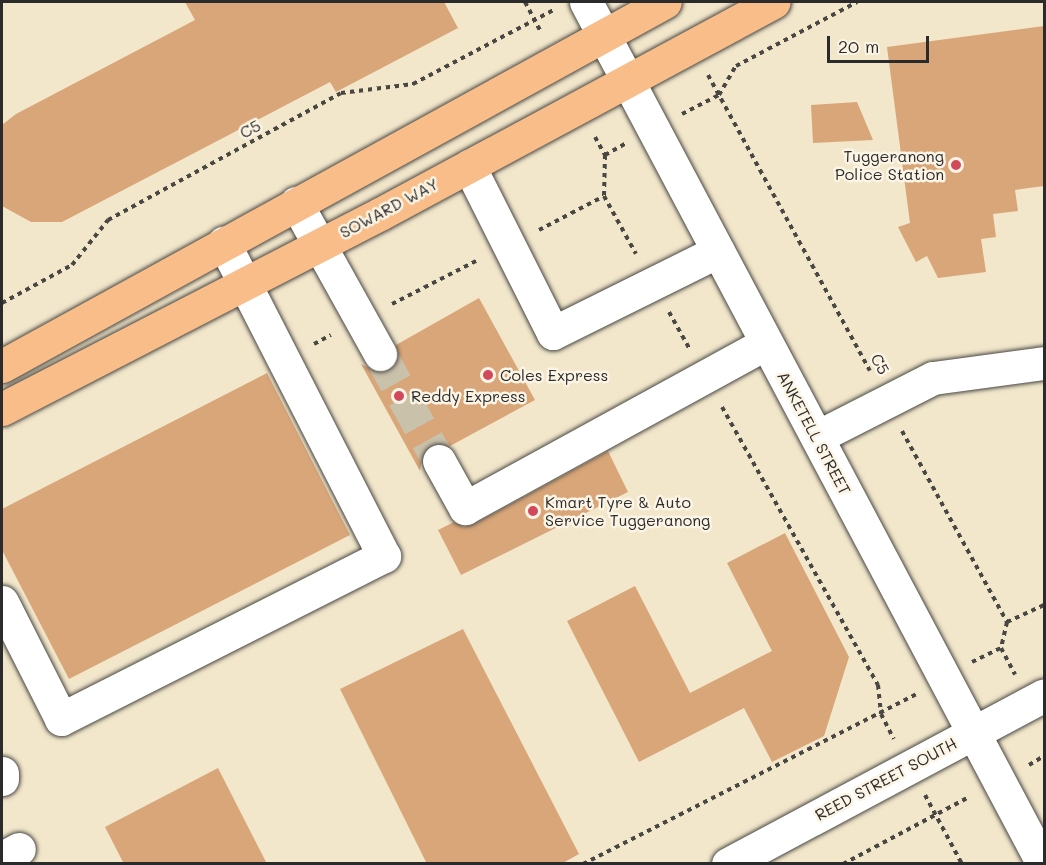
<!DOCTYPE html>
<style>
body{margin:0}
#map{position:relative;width:1046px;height:865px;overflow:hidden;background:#f2e7cb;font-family:Mali,sans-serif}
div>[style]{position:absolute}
.building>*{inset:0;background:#d8a679}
.minor-tunnel>*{height:33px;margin-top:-16.5px;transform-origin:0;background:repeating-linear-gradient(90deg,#cac1ab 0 33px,transparent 0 49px)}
.path>*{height:4px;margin-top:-2px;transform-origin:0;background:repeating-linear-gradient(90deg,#494743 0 4.5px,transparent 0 9px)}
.roads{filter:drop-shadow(0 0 2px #494743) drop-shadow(0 0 2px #494743)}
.minor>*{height:33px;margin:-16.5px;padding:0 16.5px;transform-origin:16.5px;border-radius:16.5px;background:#fff}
.major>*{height:33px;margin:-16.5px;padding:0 16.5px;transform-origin:16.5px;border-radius:16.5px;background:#f8bd89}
.dots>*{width:16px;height:16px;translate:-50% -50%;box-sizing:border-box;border:3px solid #fcf5e5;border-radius:50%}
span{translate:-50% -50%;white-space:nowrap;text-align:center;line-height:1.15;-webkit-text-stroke:5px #fcf5e5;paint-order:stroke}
.street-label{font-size:16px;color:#2b2b2b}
.poi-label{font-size:16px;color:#2b2b2b}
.right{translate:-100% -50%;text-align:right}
.left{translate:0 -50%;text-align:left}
.frame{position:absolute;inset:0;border:3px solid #2b2b2b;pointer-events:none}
.scale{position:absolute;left:827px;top:36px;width:102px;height:27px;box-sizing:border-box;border:3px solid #2b2b2b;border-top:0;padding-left:8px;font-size:18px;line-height:21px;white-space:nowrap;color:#2b2b2b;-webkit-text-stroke:4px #fcf5e5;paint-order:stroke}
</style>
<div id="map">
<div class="building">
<i style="clip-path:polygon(185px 2px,444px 2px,458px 28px,336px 92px,330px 82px,62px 222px,31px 222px,2px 206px,2px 125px,16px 114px,195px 20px)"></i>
<i style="clip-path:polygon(1044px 26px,1044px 186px,1015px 190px,1018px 211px,993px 214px,996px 237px,981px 239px,986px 272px,938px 278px,927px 256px,916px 262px,898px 227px,910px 223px,887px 47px)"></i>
<i style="clip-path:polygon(857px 102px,873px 140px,813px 143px,811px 105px)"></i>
<i style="clip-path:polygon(479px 298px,535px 400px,450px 446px,440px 442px,429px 445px,423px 452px,420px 471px,361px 364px,379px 373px,389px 371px,396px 363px,396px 345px)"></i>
<i style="clip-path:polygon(267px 373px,350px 535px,69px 679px,2px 550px,2px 509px)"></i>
<i style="clip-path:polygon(608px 451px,628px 492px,461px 575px,438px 530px,454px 522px,464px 527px,474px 524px)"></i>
<i style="clip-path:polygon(785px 533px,849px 657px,824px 736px,772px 762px,744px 708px,639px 762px,567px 621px,635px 586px,690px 693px,772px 651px,727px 563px)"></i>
<i style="clip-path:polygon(463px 629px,579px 854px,561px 864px,427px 864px,340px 689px)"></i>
<i style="clip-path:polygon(218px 768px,267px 864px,124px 864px,105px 827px)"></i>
</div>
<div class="minor-tunnel">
<i style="left:380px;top:354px;width:122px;rotate:61.1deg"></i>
</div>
<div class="path">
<i style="left:525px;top:2px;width:34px;rotate:62deg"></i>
<i style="left:708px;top:75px;width:337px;rotate:61.3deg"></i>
<i style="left:682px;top:114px;width:42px;rotate:-27.2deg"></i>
<i style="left:719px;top:95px;width:34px;rotate:-60deg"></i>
<i style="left:736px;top:66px;width:137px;rotate:-27.9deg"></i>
<i style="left:595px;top:137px;width:21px;rotate:61deg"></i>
<i style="left:605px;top:155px;width:41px;rotate:91.4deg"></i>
<i style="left:604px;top:196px;width:66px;rotate:61.1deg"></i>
<i style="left:605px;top:155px;width:23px;rotate:-29deg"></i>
<i style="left:539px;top:230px;width:73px;rotate:-27.6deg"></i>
<i style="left:2px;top:303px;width:80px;rotate:-28.5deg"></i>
<i style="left:72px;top:265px;width:58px;rotate:-51.3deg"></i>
<i style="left:108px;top:220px;width:265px;rotate:-28.6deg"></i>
<i style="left:341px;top:93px;width:73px;rotate:-7.1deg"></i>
<i style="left:413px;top:84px;width:161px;rotate:-27.8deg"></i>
<i style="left:392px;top:304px;width:97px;rotate:-27.1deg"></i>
<i style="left:669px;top:312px;width:41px;rotate:60.9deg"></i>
<i style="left:314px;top:344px;width:19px;rotate:-28deg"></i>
<i style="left:722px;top:407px;width:319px;rotate:60.7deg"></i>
<i style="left:878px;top:685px;width:29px;rotate:84deg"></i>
<i style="left:881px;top:714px;width:28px;rotate:63deg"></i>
<i style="left:902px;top:431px;width:218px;rotate:61.2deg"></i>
<i style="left:1007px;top:622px;width:27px;rotate:103deg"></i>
<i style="left:1001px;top:648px;width:30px;rotate:62deg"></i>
<i style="left:1007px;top:622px;width:41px;rotate:-24.7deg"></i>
<i style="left:972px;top:662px;width:32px;rotate:-26deg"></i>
<i style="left:1029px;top:765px;width:17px;rotate:-31deg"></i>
<i style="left:925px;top:795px;width:78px;rotate:61.8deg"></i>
<i style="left:583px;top:864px;width:375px;rotate:-27deg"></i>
<i style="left:843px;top:864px;width:143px;rotate:-28deg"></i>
</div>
<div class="roads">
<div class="minor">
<i style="left:586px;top:2px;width:976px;rotate:62.07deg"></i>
<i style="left:469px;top:166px;width:187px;rotate:63.3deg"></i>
<i style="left:553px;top:333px;width:184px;rotate:-26.4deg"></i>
<i style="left:296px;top:203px;width:173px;rotate:60.9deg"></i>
<i style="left:817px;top:437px;width:130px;rotate:-27deg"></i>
<i style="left:933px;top:378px;width:112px;rotate:-7.7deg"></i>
<i style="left:439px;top:461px;width:54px;rotate:61deg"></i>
<i style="left:465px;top:508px;width:343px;rotate:-28.7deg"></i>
<i style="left:2px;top:602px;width:131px;rotate:63.2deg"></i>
<i style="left:61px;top:719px;width:362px;rotate:-26.8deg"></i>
<i style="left:384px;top:556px;width:352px;rotate:-117.1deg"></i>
<i style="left:2px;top:773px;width:6px;rotate:90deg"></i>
<i style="left:2px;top:858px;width:19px;rotate:-28deg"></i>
<i style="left:728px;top:864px;width:358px;rotate:-28.1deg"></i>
</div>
<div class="major">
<i style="left:2px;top:366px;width:756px;rotate:-28.77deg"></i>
<i style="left:2px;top:409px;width:425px;rotate:-27.3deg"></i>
<i style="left:380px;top:214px;width:447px;rotate:-28.3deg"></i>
</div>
</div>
<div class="dots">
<i style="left:956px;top:165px;background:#d1495b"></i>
<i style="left:488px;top:375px;background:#d1495b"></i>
<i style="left:399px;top:396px;background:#d1495b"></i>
<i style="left:533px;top:511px;background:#d1495b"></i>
</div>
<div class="street-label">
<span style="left:250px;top:129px;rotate:-28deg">C5</span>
<span style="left:389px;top:208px;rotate:-28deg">SOWARD WAY</span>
<span style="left:880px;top:364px;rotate:61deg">C5</span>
<span style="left:814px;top:433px;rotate:62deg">ANKETELL STREET</span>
<span style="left:886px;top:779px;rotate:-28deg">REED STREET SOUTH</span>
</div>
<div class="poi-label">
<span class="right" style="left:944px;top:165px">Tuggeranong<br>Police Station</span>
<span class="left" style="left:500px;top:375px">Coles Express</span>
<span class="left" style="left:411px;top:396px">Reddy Express</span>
<span class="left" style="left:545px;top:511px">Kmart Tyre &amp; Auto<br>Service Tuggeranong</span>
</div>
<div class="frame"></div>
<div class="scale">20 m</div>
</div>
